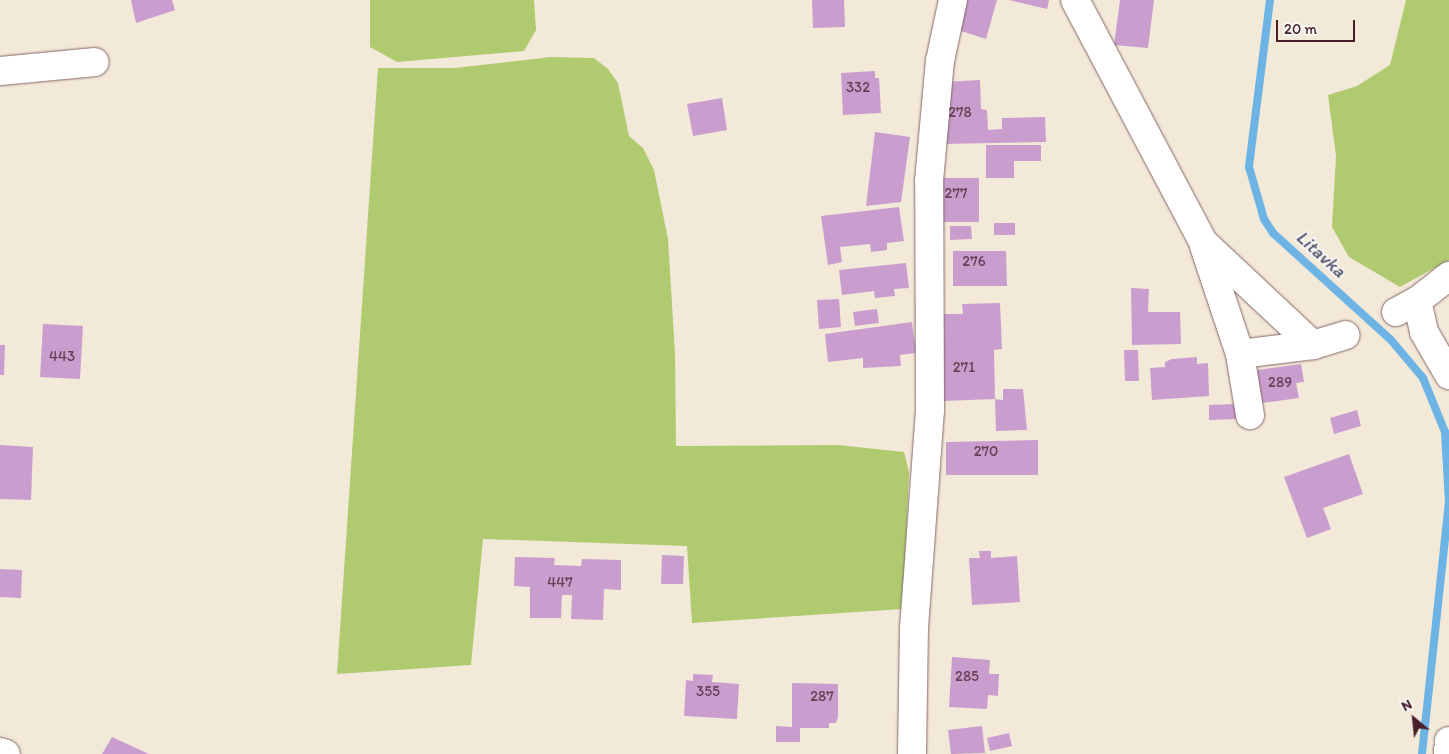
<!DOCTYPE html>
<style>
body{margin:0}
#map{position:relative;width:1449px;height:754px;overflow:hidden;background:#f3e9d8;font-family:Itim,sans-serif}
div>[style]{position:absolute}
.green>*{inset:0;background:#b0ca70}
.stream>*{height:8px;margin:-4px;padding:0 4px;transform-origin:4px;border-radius:4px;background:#6db4e4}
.building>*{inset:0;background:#c99ece}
.roads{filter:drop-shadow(0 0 1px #856668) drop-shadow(0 0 1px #856668)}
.minor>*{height:28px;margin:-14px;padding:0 14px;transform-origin:14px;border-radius:14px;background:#fff}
span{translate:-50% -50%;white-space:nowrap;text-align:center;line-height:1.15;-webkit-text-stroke:4px #f6f6f2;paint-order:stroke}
.number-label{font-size:15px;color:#6a3f54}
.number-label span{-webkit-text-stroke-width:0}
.water-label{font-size:19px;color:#56536c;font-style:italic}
.north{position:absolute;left:1389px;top:694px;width:50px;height:50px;-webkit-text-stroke:4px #f6f6f2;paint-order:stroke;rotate:332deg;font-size:14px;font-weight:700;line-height:20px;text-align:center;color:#4a1f2b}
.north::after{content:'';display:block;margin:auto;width:18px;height:22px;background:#4a1f2b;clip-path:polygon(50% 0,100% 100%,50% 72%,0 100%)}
.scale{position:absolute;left:1276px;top:20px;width:79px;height:22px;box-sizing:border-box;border:2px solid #4a1f2b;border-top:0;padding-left:6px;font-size:15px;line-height:18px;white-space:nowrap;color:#4a1f2b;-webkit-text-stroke:4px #f6f6f2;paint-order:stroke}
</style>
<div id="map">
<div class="green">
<i style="clip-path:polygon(370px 0,534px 0,536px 30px,524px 51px,397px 62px,370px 47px)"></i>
<i style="clip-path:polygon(1406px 0,1449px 0,1449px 260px,1400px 287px,1349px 257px,1332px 227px,1336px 156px,1328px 95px,1357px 86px,1390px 65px)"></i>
<i style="clip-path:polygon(551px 57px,594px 58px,608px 69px,618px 83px,629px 136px,643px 148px,654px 170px,668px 239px,675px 353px,676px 446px,838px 445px,904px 452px,909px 472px,903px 609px,692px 623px,687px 546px,483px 539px,471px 665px,337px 674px,378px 68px,455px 68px)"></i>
</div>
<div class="stream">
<i style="left:1270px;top:0;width:168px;rotate:97.2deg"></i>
<i style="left:1249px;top:167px;width:54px;rotate:73.9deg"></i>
<i style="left:1264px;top:219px;width:17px;rotate:57deg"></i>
<i style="left:1273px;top:233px;width:159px;rotate:42.2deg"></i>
<i style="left:1391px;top:340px;width:50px;rotate:49.9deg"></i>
<i style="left:1423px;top:378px;width:58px;rotate:67.8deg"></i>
<i style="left:1445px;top:432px;width:71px;rotate:86.8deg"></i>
<i style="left:1422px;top:754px;width:252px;rotate:-83.9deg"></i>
</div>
<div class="building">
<i style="clip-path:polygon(131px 0,172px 0,175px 10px,136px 23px)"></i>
<i style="clip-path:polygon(812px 0,844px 0,845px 27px,813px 28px)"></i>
<i style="clip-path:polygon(967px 0,997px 0,986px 39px,958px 30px)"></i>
<i style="clip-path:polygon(1009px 0,1049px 0,1047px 9px)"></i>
<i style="clip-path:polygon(1120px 0,1154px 0,1148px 48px,1114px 45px)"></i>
<i style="clip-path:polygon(875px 71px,875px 78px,879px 78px,881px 113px,843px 115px,841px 73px)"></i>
<i style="clip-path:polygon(980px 80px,981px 109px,987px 110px,988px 130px,1002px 129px,1002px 118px,1045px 117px,1046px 142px,943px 144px,943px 82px)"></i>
<i style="clip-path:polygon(722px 98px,727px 130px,693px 136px,687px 104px)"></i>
<i style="clip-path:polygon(875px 132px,910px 137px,901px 202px,866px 206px)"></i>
<i style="clip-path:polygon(986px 145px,1041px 145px,1041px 161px,1014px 161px,1014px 178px,986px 178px)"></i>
<i style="clip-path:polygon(940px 178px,979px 178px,979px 222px,941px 222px)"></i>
<i style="clip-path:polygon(899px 207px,904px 241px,887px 243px,887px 250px,871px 252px,870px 244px,840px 247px,842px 262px,828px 265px,821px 216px)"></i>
<i style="clip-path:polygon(994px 223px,1015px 223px,1015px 235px,994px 235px)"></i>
<i style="clip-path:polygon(950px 226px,971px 226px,972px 239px,950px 240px)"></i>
<i style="clip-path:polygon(953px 251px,1006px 251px,1007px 286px,953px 286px)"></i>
<i style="clip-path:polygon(906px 263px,909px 288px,894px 289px,895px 296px,875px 298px,874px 291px,842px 295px,839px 270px)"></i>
<i style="clip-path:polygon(1131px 288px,1149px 289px,1148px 312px,1180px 312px,1181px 344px,1132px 345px)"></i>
<i style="clip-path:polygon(839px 299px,841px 327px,819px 329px,817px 300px)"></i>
<i style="clip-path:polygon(1000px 303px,1002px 349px,994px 350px,995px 399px,943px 401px,941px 314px,963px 314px,962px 304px)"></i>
<i style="clip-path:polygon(877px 309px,879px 323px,855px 326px,853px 312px)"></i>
<i style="clip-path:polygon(912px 322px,916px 353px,900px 355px,901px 366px,863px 368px,863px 358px,828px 362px,825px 334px)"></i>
<i style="clip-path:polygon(43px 324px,83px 326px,80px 379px,40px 377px)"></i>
<i style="clip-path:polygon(0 345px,5px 345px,4px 375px,0 375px)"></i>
<i style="clip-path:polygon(1124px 350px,1138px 350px,1139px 381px,1125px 381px)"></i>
<i style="clip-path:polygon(1197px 357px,1197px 364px,1208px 363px,1209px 396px,1152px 400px,1150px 368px,1165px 367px,1165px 362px,1172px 359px)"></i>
<i style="clip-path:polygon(1301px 364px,1304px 382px,1296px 383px,1299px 398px,1262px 403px,1257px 370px)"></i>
<i style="clip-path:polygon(1003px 389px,1023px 389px,1027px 430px,996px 431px,995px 399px,1003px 400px)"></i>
<i style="clip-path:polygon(1236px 404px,1238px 419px,1209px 420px,1209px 405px)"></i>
<i style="clip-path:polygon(1357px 410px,1361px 426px,1334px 434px,1330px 418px)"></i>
<i style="clip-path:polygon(1038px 440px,1038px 475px,946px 475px,946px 442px)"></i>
<i style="clip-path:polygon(0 445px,33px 447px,31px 500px,0 499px)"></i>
<i style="clip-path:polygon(1349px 454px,1363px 494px,1323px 508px,1331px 529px,1307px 538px,1284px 477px)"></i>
<i style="clip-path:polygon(979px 551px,991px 551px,991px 558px,1017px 556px,1020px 602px,972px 605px,969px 558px,980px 558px)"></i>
<i style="clip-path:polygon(662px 555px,684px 556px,683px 584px,661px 584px)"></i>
<i style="clip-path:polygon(515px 557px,555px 558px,554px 565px,581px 566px,582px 559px,621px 560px,621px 590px,604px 589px,603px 620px,571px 619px,572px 595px,562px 595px,561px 618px,530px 618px,530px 587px,514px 586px)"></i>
<i style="clip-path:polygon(0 569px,22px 570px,21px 598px,0 597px)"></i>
<i style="clip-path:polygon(952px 657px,990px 660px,989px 674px,999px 674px,998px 696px,988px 695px,987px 709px,949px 707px)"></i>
<i style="clip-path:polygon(693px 674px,713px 675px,712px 682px,739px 684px,737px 719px,684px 716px,686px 680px,693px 681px)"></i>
<i style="clip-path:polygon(792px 683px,838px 684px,838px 717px,836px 723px,829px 723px,829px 728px,800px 728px,800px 742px,776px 742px,776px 726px,792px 727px)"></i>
<i style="clip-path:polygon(982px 726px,985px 753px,951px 754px,948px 730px)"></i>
<i style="clip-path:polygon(1009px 733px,1012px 746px,990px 751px,987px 738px)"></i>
<i style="clip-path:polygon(112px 737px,149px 754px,102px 754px)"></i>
</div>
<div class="roads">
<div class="minor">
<i style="left:1075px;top:0;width:274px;rotate:62.1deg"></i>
<i style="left:1203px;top:242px;width:151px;rotate:43.1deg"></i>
<i style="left:0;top:71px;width:95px;rotate:-5.4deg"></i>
<i style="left:1204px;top:246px;width:114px;rotate:71.6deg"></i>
<i style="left:1240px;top:354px;width:62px;rotate:80.7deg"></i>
<i style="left:1417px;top:301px;width:32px;rotate:77deg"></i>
<i style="left:1424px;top:332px;width:50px;rotate:59.8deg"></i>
<i style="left:1396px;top:312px;width:24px;rotate:-28deg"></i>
<i style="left:1417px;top:301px;width:41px;rotate:-38deg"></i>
<i style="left:1240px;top:354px;width:74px;rotate:-7deg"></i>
<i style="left:1313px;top:345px;width:34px;rotate:-17deg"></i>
<i style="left:0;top:752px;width:6px;rotate:18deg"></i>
<i style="left:912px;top:754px;width:126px;rotate:-89.1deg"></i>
<i style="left:914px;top:628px;width:218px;rotate:-85.8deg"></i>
<i style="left:930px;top:411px;width:230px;rotate:-90.2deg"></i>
<i style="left:929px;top:181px;width:121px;rotate:-84.8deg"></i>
<i style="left:940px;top:61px;width:62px;rotate:-78deg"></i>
<i style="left:1448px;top:754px;width:13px;rotate:-86deg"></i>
</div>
</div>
<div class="number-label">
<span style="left:858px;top:88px">332</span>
<span style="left:960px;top:113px">278</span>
<span style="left:956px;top:194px">277</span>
<span style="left:974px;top:262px">276</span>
<span style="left:62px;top:357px">443</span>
<span style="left:964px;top:368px">271</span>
<span style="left:1280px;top:383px">289</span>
<span style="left:986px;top:452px">270</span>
<span style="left:560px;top:583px">447</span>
<span style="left:967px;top:677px">285</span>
<span style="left:708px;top:692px">355</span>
<span style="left:822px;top:697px">287</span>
</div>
<div class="water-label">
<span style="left:1321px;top:254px;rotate:42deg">Litavka</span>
</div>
<div class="north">N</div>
<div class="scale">20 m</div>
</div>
